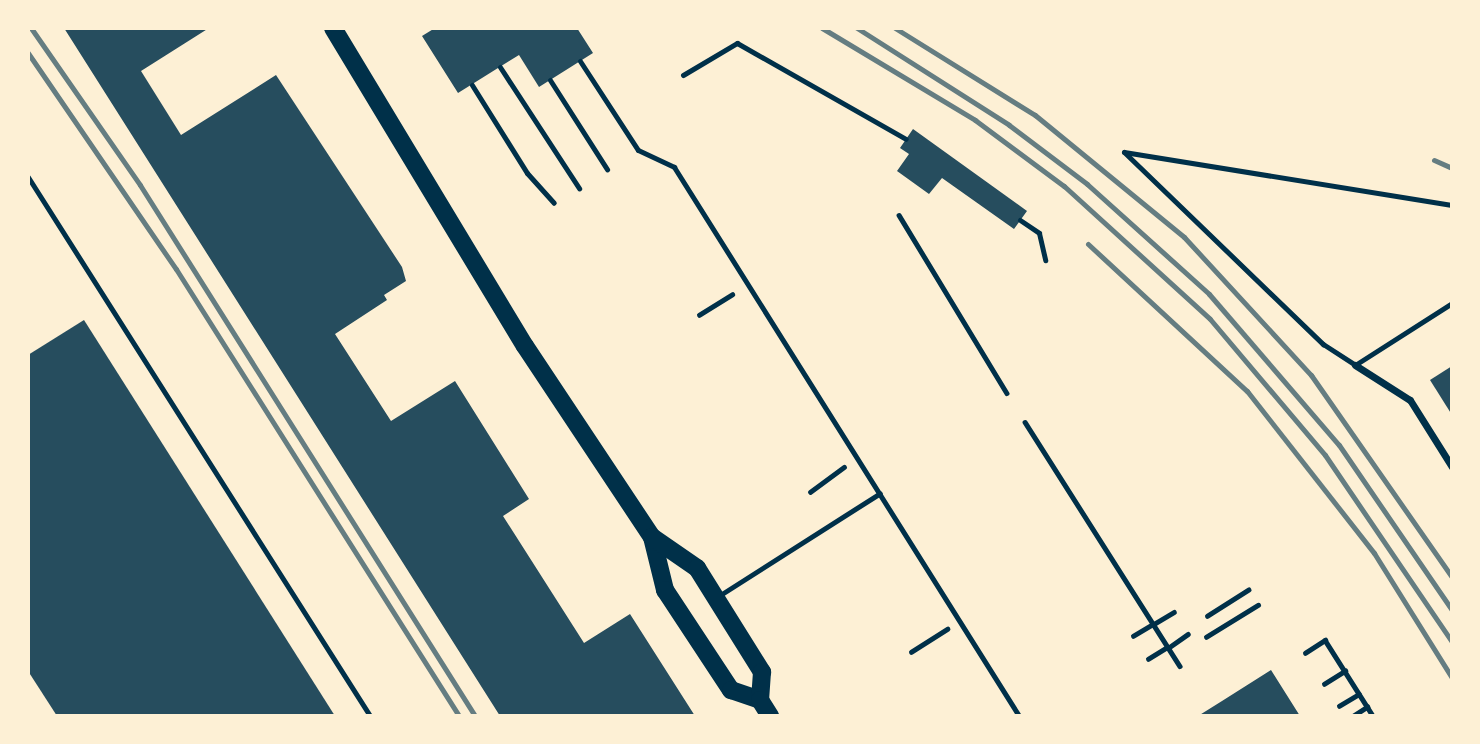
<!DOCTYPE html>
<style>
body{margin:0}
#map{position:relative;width:1480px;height:744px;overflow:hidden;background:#fdf0d5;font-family:"PT Serif",serif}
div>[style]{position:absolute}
.building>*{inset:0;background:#264d5e}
.path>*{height:4.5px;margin:-2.25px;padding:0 2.25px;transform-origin:2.25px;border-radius:2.25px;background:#003049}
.service>*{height:5px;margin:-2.5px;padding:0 2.5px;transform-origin:2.5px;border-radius:2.5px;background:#003049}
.minor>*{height:7px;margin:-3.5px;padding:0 3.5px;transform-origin:3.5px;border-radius:3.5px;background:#003049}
.primary>*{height:18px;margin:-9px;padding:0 9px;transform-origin:9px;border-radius:9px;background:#003049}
.rail>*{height:5px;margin:-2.5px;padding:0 2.5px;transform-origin:2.5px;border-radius:2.5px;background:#657d81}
span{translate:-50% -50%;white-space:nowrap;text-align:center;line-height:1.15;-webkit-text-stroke:7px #fdf0d5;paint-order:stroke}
.frame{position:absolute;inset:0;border:30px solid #fdf0d5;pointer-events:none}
</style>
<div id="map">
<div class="building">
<i style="clip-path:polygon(64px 28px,209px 28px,141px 71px,181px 135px,276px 75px,402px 267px,406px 281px,384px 295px,387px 300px,335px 334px,391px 421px,455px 381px,529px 499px,503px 516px,584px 643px,630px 614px,695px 716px,500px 716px)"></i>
<i style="clip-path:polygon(435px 28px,577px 28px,593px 53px,539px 87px,519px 55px,458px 93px,422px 36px)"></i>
<i style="clip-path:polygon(913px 129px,1027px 211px,1014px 229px,942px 178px,929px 194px,897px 171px,909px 154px,900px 148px)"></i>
<i style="clip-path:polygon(84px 320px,335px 716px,57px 716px,28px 671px,28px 355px)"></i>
<i style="clip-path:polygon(1452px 366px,1452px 415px,1430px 380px)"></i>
<i style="clip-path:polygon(1271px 670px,1300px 716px,1198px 716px,1222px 701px)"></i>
</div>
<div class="path">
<i style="left:899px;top:215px;width:208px;rotate:58.8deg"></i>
<i style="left:699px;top:315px;width:39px;rotate:-32deg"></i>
<i style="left:1025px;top:422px;width:289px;rotate:57.6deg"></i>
<i style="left:810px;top:492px;width:42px;rotate:-36.3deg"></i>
<i style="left:1207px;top:616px;width:49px;rotate:-32.4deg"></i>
<i style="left:1154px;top:624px;width:23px;rotate:-31deg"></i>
<i style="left:1133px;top:636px;width:23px;rotate:-31deg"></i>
<i style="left:1206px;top:637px;width:61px;rotate:-31.6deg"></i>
<i style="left:1168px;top:648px;width:24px;rotate:-35deg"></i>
<i style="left:911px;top:652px;width:43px;rotate:-32.6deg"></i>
<i style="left:1305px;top:653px;width:24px;rotate:-33deg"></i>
<i style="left:1325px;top:640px;width:90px;rotate:57.7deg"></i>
<i style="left:1148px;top:659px;width:22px;rotate:-32deg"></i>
<i style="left:1324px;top:684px;width:25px;rotate:-32deg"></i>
<i style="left:1339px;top:706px;width:23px;rotate:-31deg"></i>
<i style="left:1353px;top:716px;width:17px;rotate:-33deg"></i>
</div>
<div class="service">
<i style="left:580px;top:61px;width:106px;rotate:56.9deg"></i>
<i style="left:638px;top:150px;width:40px;rotate:25deg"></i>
<i style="left:674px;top:167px;width:648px;rotate:57.85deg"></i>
<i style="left:500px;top:67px;width:145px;rotate:56.9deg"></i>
<i style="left:683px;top:75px;width:63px;rotate:-30.7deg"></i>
<i style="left:737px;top:43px;width:194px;rotate:29.6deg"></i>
<i style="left:550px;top:80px;width:106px;rotate:57.4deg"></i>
<i style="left:472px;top:85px;width:104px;rotate:58deg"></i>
<i style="left:527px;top:173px;width:40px;rotate:48deg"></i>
<i style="left:1124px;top:152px;width:277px;rotate:44deg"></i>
<i style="left:1323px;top:344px;width:38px;rotate:33deg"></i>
<i style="left:1355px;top:365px;width:115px;rotate:-32.6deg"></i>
<i style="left:1124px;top:152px;width:332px;rotate:9.2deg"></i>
<i style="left:28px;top:177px;width:638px;rotate:57.6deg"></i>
<i style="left:1020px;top:220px;width:23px;rotate:34deg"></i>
<i style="left:1039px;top:233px;width:28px;rotate:77deg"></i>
<i style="left:717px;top:597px;width:193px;rotate:-32.5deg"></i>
</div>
<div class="minor">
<i style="left:1355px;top:365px;width:65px;rotate:32.5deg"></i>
<i style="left:1410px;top:400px;width:79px;rotate:57.9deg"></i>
</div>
<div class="primary">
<i style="left:333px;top:28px;width:371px;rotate:58.9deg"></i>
<i style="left:525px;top:346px;width:229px;rotate:56.4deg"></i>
<i style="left:652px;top:537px;width:55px;rotate:76.2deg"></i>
<i style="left:665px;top:590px;width:120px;rotate:56.6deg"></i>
<i style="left:731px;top:690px;width:31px;rotate:19deg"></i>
<i style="left:652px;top:537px;width:55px;rotate:34.6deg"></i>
<i style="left:697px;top:568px;width:123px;rotate:58deg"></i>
<i style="left:762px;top:672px;width:28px;rotate:94deg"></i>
<i style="left:760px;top:700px;width:19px;rotate:58deg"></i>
</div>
<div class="rail">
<i style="left:31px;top:28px;width:191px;rotate:55.2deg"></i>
<i style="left:140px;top:185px;width:628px;rotate:57.75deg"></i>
<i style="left:822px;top:28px;width:179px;rotate:31deg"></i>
<i style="left:975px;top:120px;width:111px;rotate:36.6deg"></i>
<i style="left:1064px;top:186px;width:197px;rotate:42.3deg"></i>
<i style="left:1210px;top:319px;width:178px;rotate:49.8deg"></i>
<i style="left:1325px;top:455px;width:226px;rotate:55.8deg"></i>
<i style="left:857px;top:28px;width:180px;rotate:32.5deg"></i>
<i style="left:1009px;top:125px;width:98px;rotate:37.1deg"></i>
<i style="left:1087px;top:184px;width:164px;rotate:42deg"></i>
<i style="left:1209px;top:294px;width:199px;rotate:49.3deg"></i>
<i style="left:1339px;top:445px;width:200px;rotate:55.6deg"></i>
<i style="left:895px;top:28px;width:165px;rotate:31.9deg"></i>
<i style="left:1035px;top:115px;width:193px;rotate:39.3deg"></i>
<i style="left:1184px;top:237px;width:188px;rotate:47.4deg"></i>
<i style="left:1311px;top:375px;width:246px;rotate:55.1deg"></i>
<i style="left:28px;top:53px;width:262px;rotate:55.6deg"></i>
<i style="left:176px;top:269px;width:529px;rotate:57.66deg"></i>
<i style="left:1434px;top:160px;width:20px;rotate:24deg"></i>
<i style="left:1088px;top:244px;width:217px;rotate:42.8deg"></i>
<i style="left:1247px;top:391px;width:206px;rotate:51.9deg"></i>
<i style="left:1374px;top:553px;width:147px;rotate:58deg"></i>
</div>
<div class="frame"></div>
</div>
